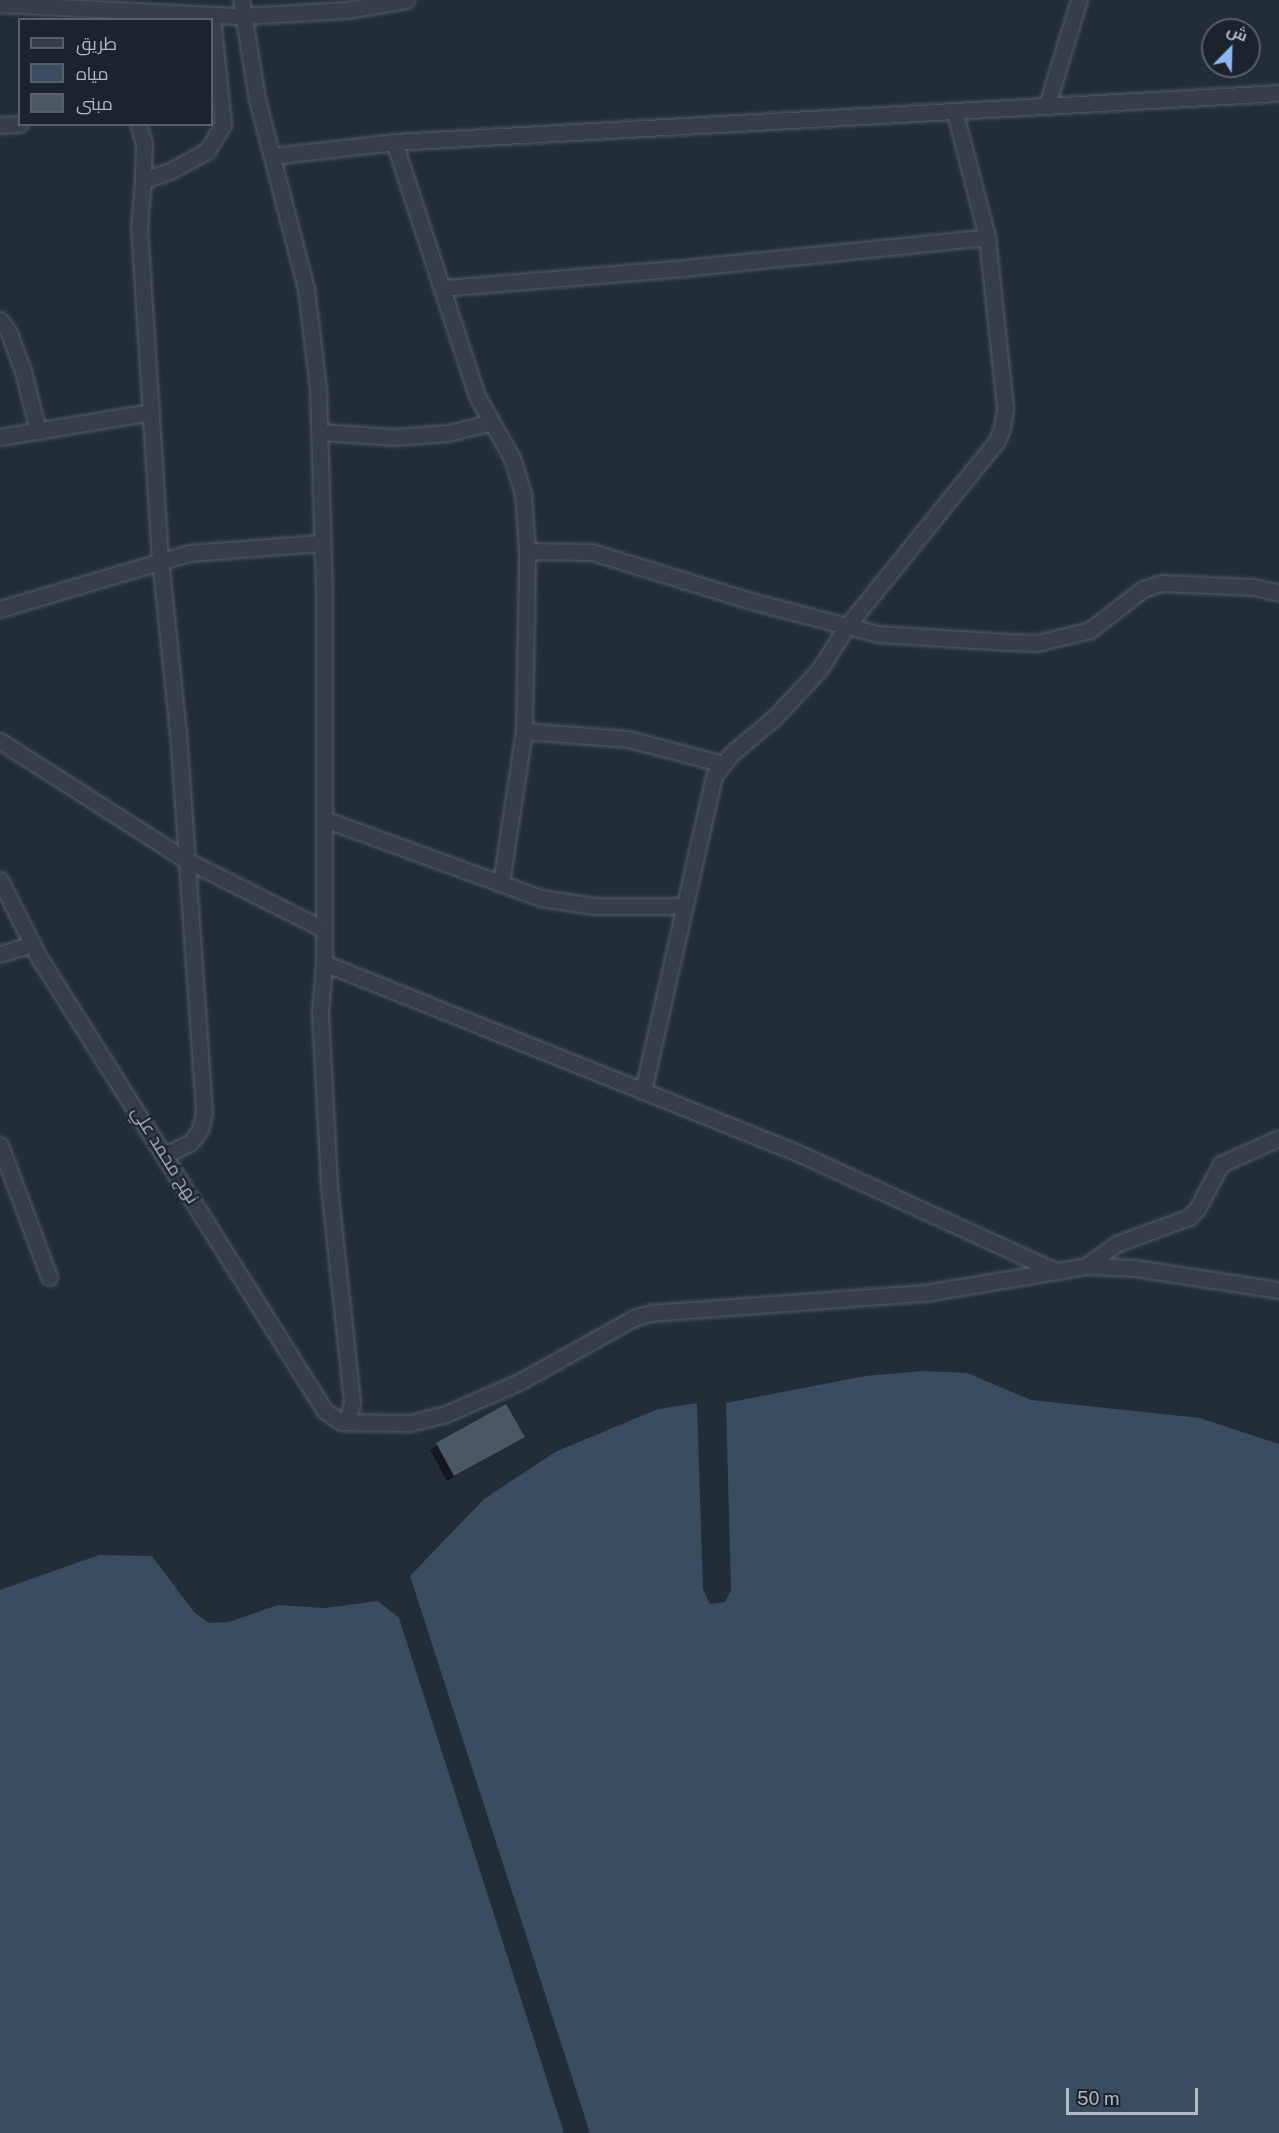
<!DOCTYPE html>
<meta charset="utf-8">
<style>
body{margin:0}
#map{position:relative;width:1279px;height:2133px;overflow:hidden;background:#222d37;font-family:"Public Sans",Cairo,sans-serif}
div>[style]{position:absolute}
.water>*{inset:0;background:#394c60}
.shadow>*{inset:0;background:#0007}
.building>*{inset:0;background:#4b5763}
.roads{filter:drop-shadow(0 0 2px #535d66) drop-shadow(0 0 2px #535d66)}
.minor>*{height:15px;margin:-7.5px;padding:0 7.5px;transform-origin:7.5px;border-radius:7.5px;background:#363f48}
span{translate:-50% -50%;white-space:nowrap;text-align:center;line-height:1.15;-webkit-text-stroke:4.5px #1b242d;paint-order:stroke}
.street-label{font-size:18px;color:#b0bac4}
.legend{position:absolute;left:18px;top:18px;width:195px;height:108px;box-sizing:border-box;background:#1b242d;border:2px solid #576069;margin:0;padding:8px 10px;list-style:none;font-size:18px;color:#b0bac4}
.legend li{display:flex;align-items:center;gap:12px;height:30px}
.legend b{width:30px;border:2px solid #576069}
.north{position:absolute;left:1201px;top:18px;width:60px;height:60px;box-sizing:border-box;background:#1b242d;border:2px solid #576069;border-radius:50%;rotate:23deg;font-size:16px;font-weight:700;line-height:24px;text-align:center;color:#b0bac4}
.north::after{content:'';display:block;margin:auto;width:21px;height:27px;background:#89b9f1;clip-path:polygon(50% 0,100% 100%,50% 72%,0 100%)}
.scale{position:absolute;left:1066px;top:2088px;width:132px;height:27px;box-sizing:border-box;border:3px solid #b0bac4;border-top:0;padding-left:8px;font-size:18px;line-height:21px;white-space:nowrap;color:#b0bac4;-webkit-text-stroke:4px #1b242d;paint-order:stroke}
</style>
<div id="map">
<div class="water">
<i style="clip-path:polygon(923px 1371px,967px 1373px,1031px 1400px,1200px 1418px,1279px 1444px,1279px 2133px,590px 2133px,410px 1576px,484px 1499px,555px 1452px,658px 1409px,697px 1403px,703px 1589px,710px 1604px,725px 1602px,731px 1590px,726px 1403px,865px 1376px)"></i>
<i style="clip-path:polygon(99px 1555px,152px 1556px,194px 1612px,209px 1623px,229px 1622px,278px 1605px,325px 1608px,378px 1601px,399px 1618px,564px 2133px,0 2133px,0 1590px)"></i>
</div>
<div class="shadow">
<i style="clip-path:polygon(506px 1406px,523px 1437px,447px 1481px,430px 1450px)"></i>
</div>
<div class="building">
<i style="clip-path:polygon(506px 1404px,525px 1437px,454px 1476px,436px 1443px)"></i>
</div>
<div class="roads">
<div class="minor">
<i style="left:241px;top:0;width:100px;rotate:80.8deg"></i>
<i style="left:257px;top:99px;width:195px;rotate:75.5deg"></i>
<i style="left:306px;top:288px;width:102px;rotate:83.2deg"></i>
<i style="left:318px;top:389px;width:200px;rotate:88.3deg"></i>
<i style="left:324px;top:589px;width:374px;rotate:90deg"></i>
<i style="left:324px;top:963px;width:50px;rotate:94.6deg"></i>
<i style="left:320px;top:1013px;width:173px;rotate:87deg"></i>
<i style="left:329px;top:1186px;width:218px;rotate:83.9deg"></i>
<i style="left:352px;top:1403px;width:19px;rotate:106deg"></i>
<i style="left:0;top:4px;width:241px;rotate:2.9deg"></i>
<i style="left:241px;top:16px;width:106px;rotate:-3.2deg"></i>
<i style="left:347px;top:10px;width:60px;rotate:-9.6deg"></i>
<i style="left:1047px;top:105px;width:110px;rotate:-73.1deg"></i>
<i style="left:138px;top:124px;width:21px;rotate:73deg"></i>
<i style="left:144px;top:144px;width:36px;rotate:92deg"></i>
<i style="left:0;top:125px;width:20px;rotate:-3deg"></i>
<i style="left:394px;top:142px;width:267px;rotate:71.9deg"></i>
<i style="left:477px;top:396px;width:71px;rotate:60.6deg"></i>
<i style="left:512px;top:458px;width:37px;rotate:73deg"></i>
<i style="left:523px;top:493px;width:58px;rotate:86.1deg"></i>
<i style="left:272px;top:156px;width:123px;rotate:-6.5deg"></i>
<i style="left:394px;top:142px;width:886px;rotate:-3.17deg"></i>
<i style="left:442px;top:288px;width:233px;rotate:-4.7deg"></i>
<i style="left:674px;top:269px;width:315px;rotate:-5.8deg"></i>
<i style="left:0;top:320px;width:16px;rotate:55deg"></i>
<i style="left:9px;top:333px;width:40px;rotate:69.8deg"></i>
<i style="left:23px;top:371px;width:62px;rotate:76deg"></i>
<i style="left:319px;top:432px;width:76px;rotate:3.8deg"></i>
<i style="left:395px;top:437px;width:53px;rotate:-4.3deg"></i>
<i style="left:448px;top:433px;width:42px;rotate:-13.7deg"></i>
<i style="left:0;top:437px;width:153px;rotate:-9.4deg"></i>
<i style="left:0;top:609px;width:197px;rotate:-16.5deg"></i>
<i style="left:189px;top:553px;width:132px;rotate:-4.3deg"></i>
<i style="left:524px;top:731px;width:104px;rotate:4.4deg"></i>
<i style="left:628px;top:739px;width:98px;rotate:14.7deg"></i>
<i style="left:0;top:741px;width:221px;rotate:32.6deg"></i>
<i style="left:186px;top:860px;width:153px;rotate:26.7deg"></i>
<i style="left:324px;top:819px;width:231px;rotate:20deg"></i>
<i style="left:541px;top:898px;width:53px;rotate:8.7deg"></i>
<i style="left:593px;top:906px;width:91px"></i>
<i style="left:0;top:880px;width:85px;rotate:63.4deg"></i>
<i style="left:38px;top:956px;width:538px;rotate:57.76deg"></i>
<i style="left:325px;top:1411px;width:19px;rotate:35deg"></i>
<i style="left:341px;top:1422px;width:69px;rotate:0.8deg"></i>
<i style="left:410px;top:1423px;width:37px;rotate:-14deg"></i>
<i style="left:446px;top:1414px;width:80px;rotate:-23.7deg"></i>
<i style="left:519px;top:1382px;width:132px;rotate:-29.1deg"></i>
<i style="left:634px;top:1318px;width:17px;rotate:-17deg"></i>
<i style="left:650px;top:1313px;width:276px;rotate:-4.2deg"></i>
<i style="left:925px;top:1293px;width:163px;rotate:-9.5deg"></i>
<i style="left:1086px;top:1266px;width:49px;rotate:2.3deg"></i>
<i style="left:1135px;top:1268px;width:146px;rotate:8.7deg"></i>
<i style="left:501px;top:883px;width:154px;rotate:-81.4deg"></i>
<i style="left:524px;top:731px;width:180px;rotate:-89deg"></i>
<i style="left:527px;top:551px;width:65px;rotate:0.9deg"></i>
<i style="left:592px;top:552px;width:166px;rotate:17.1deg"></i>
<i style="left:751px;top:601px;width:131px;rotate:14.6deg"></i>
<i style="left:878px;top:634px;width:131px;rotate:3.5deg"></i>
<i style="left:1009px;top:642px;width:28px;rotate:2deg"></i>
<i style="left:1037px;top:643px;width:55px;rotate:-13.8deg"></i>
<i style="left:1090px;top:630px;width:67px;rotate:-37.7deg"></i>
<i style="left:1143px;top:589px;width:20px;rotate:-18deg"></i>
<i style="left:1162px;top:583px;width:92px;rotate:2.5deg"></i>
<i style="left:1254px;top:587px;width:26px;rotate:13deg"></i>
<i style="left:0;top:954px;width:34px;rotate:-17deg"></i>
<i style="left:324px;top:963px;width:511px;rotate:21.84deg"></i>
<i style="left:798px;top:1153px;width:284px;rotate:24.6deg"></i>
<i style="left:643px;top:1091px;width:323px;rotate:-77.3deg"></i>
<i style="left:714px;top:776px;width:28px;rotate:-52deg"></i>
<i style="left:731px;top:754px;width:56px;rotate:-39.9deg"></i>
<i style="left:774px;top:718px;width:66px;rotate:-46.8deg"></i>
<i style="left:819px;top:670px;width:52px;rotate:-57.5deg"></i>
<i style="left:847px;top:626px;width:238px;rotate:-51deg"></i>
<i style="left:997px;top:441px;width:14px;rotate:-69deg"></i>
<i style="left:1002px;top:428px;width:20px;rotate:-81deg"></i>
<i style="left:1005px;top:408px;width:172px;rotate:-96deg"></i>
<i style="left:987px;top:237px;width:128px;rotate:-104.5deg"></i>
<i style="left:0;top:1145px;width:141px;rotate:69.6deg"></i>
<i style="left:165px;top:1155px;width:28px;rotate:-26deg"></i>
<i style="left:190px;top:1143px;width:16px;rotate:-52deg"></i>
<i style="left:200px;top:1130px;width:18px;rotate:-77deg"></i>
<i style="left:204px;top:1112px;width:380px;rotate:-93.9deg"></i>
<i style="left:178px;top:733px;width:174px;rotate:-95.9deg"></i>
<i style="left:160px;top:560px;width:333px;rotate:-93.6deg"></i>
<i style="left:139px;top:228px;width:48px;rotate:-85.2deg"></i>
<i style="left:143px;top:180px;width:26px;rotate:-18deg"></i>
<i style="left:168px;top:172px;width:44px;rotate:-28.3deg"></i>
<i style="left:207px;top:151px;width:31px;rotate:-59deg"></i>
<i style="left:223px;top:124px;width:108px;rotate:-95.9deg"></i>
<i style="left:1086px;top:1266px;width:37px;rotate:-36deg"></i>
<i style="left:1116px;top:1244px;width:78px;rotate:-20.3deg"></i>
<i style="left:1189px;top:1217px;width:11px;rotate:-45deg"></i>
<i style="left:1197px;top:1209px;width:51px;rotate:-61.9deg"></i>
<i style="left:1221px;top:1164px;width:64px;rotate:-24.1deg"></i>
</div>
</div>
<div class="street-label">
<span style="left:165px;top:1155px;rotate:58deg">نهج محمد علي</span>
</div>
<ul class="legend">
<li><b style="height:8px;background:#363f48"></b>طريق</li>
<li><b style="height:16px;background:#394c60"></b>مياه</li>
<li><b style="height:16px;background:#4b5763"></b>مبنى</li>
</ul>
<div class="north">ش</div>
<div class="scale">50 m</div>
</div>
